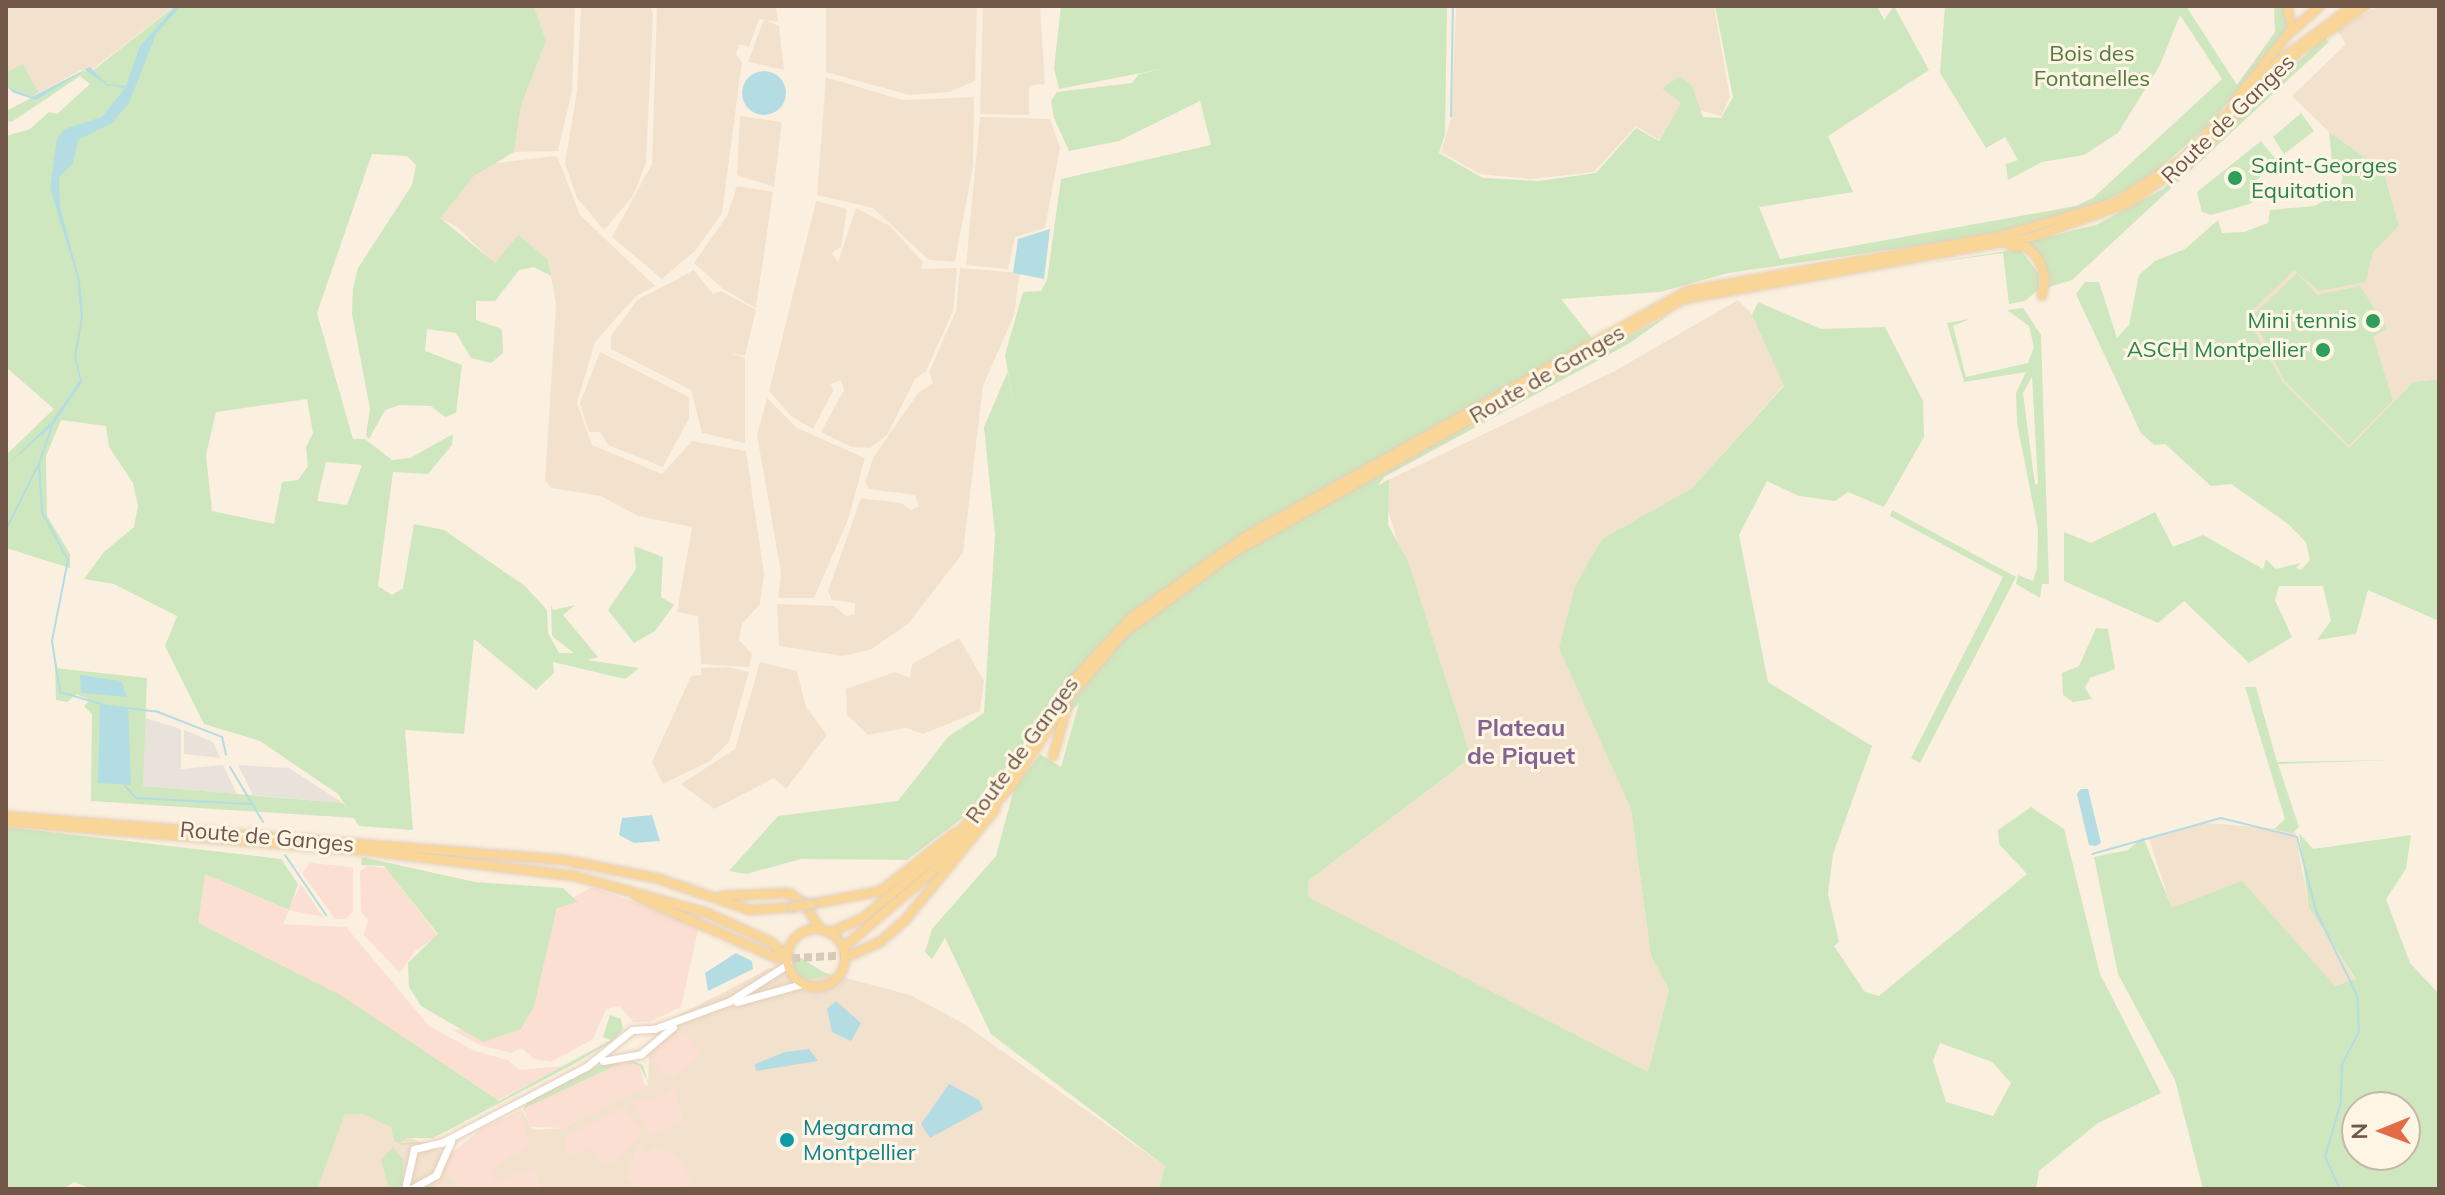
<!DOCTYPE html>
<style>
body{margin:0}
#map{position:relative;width:2445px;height:1195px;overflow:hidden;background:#fbf0df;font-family:Mulish,sans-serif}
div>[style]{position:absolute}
.residential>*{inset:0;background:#f2e2cd}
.commercial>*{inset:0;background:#fbdfd2}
.industrial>*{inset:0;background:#e9e2db}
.green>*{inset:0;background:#cee7be}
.water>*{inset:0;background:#b4dce3}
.round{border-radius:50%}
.stream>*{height:2px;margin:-1px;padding:0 1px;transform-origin:1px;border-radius:1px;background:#b4dce3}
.primary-tunnel>*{height:8px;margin-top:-4px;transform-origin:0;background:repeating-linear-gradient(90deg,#d8cab9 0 8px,transparent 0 12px)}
.roads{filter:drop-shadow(0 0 2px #e3ceb9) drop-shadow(0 0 2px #e3ceb9)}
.secondary>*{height:7px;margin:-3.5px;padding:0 3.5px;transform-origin:3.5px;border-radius:3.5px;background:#fff}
.primary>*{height:8px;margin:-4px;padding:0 4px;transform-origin:4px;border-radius:4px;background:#f9d698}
.primary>.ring{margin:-4px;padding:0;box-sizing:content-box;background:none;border:8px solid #f9d698;border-radius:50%}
.bridges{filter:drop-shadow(0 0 2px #dad3cf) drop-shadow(0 0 2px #dad3cf)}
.primary-bridge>*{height:8px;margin:-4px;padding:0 4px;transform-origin:4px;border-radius:4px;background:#f9d698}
.dots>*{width:22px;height:22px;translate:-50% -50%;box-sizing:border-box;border:4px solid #fff5e4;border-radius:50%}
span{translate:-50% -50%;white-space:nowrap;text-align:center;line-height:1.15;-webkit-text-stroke:6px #fff5e4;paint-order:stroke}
.park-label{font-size:22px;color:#537b43}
.street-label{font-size:22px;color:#705748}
.leisure-label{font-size:22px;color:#27864d}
.left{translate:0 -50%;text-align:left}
.right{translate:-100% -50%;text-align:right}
.culture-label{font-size:22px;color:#0d838f}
.neighbourhood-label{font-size:24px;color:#846393;font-weight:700}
.frame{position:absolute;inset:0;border:8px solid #705748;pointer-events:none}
.north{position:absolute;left:2341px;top:1091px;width:80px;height:80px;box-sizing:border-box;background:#fff5e4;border:2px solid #c6b6a6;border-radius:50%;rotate:269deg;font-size:22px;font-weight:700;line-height:32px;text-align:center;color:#705748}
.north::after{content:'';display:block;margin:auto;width:28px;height:36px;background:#e36b46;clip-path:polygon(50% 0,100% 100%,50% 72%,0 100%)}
</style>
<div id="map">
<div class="residential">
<i style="clip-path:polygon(6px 6px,174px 6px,92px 70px,81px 70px,32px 97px,6px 86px)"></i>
<i style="clip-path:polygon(534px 6px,575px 6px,572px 91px,558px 151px,514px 152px,521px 106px,546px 41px)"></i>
<i style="clip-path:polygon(581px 6px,651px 6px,653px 14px,646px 163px,633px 196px,604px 230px,577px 198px,565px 164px,577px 91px)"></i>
<i style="clip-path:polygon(657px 6px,776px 6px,778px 22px,759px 19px,749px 47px,739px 44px,736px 54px,742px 62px,722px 213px,696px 250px,662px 279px,612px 237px,652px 164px)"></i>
<i style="clip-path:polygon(826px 6px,977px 6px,975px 81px,949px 92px,909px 95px,826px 72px)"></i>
<i style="clip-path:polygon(983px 6px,1040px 6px,1045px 84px,1029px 86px,1029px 115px,980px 114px)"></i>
<i style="clip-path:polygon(1456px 6px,1714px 6px,1730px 97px,1721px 116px,1680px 105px,1659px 140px,1636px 126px,1594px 172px,1532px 179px,1480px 174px,1441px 152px,1451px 119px)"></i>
<i style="clip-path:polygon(2379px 6px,2439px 6px,2439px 379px,2413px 382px,2349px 448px,2283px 383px,2247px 315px,2294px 270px,2366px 282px,2373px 252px,2399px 226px,2383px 170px,2340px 143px,2292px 96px,2346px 44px,2337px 30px)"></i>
<i style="clip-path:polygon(764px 19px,779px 26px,784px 70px,748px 62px)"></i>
<i style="clip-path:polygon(826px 77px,902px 100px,974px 97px,973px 166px,955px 262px,929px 260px,873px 208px,817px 195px)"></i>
<i style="clip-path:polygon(740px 116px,782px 122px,774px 187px,737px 175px)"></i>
<i style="clip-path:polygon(980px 117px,1050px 119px,1060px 148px,1045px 228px,1015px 237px,1008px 269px,966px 265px)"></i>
<i style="clip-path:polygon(557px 156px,580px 215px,655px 286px,635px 297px,595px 342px,577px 403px,592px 445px,662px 474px,692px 441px,746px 451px,764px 574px,760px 604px,742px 624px,739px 640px,752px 654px,749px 667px,701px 664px,698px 616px,677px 612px,692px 527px,638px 516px,601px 496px,551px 488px,545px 480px,556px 305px,548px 260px,495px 264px,456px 226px,439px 218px,474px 176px,496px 163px)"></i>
<i style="clip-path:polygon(737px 186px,773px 192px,756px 308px,723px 289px,694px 263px,727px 216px)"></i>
<i style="clip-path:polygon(816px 201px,847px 209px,841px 247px,832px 253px,838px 262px,856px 208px,890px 226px,923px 262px,921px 269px,957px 268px,953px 311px,926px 371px,915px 379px,887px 435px,870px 448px,851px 447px,821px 432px,844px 390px,841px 380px,831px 384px,833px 391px,813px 429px,791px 416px,769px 391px)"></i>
<i style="clip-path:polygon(960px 268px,1020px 273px,1014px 315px,983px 386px,963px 553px,908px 624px,870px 650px,843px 656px,779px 646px,777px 604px,834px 606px,846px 616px,855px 614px,855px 603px,832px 600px,828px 591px,861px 498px,901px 503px,911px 510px,919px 506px,915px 495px,869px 489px,865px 482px,874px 456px,919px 392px,933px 384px,929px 372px,956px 311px)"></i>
<i style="clip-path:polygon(694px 270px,713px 294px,721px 291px,756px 310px,745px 356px,730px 353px,745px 358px,745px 443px,702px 433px,691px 390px,611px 349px,611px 336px,637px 300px)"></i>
<i style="clip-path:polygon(1738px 300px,1751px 313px,1784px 385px,1692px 488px,1602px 539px,1611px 760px,1631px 809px,1651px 956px,1669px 990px,1648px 1072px,1307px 897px,1308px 881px,1465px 763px,1380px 484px,1613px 372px)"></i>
<i style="clip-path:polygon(600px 352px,689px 397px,689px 418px,663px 467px,608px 445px,600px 432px,589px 432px,580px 403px)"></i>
<i style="clip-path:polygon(767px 398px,797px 428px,865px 458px,848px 520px,814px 598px,778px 598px,781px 573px,757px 435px)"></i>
<i style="clip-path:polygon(959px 638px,984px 681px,980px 711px,923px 734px,906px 728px,868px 735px,847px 715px,846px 689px,895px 672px,910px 678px,912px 664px)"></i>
<i style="clip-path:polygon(760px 662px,797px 671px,806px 707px,827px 735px,786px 789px,774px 778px,714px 809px,681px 784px,735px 749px)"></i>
<i style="clip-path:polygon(728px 667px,749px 672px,729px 742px,710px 761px,663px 784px,652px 762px,691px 676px,701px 675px,701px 668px)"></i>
<i style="clip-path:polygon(2206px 823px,2295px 830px,2309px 908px,2356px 980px,2335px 986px,2312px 964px,2172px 909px,2149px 839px)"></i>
<i style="clip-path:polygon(771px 968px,816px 970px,910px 995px,961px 1022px,1165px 1166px,1159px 1189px,309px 1189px,339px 1106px,372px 1110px,398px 1132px,449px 1155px,522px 1110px,533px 1130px,563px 1128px,648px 1085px,649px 1055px,679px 1015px)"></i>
</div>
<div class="commercial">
<i style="clip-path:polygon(310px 863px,353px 867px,353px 911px,346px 919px,335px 919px,302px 873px)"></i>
<i style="clip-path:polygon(367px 866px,386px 868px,438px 936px,415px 951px,400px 973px,364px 935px,368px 920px,361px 912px,360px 871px)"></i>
<i style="clip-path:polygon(205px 874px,288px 910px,301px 884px,323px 917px,289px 910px,283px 924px,346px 927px,429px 1026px,475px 1051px,508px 1060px,519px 1070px,565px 1066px,498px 1100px,341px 996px,197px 923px)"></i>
<i style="clip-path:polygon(592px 887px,699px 926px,681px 1007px,649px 1022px,633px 1022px,620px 1006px,606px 1009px,593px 1039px,551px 1062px,534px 1059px,522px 1048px,511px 1053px,479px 1045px,453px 1030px,521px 1024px,529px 1015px,558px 906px)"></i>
<i style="clip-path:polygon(684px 1031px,701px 1055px,673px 1077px,662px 1074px,654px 1059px,660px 1045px)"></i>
<i style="clip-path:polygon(625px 1061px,640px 1066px,645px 1087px,563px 1128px,531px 1127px,523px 1109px)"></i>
<i style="clip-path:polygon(673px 1086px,684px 1121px,651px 1136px,634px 1102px,663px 1096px)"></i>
<i style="clip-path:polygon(624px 1107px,642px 1133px,622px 1156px,602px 1166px,592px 1147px,571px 1157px,565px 1152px,565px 1137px)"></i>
<i style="clip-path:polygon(520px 1111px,529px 1145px,492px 1169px,495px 1182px,535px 1168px,540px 1188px,465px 1189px,448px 1175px,444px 1159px,483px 1128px)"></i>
<i style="clip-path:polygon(638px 1145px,646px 1155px,654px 1148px,677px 1156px,692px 1179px,680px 1189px,641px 1189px,626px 1178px)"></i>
</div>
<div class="industrial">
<i style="clip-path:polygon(142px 717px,181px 729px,181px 769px,223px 765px,237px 794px,143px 786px)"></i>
<i style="clip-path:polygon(184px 730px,213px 742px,220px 758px,184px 754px)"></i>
<i style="clip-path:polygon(238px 765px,289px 768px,343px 803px,253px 795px)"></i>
</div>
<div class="green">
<i style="clip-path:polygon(evenodd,175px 6px,534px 6px,546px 41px,521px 106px,514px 152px,474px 176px,440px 218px,495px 263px,518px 235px,548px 260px,551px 276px,534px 267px,519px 270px,495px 301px,476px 301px,476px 320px,502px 329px,503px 353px,491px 363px,471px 358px,456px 333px,427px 329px,425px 351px,462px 365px,456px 413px,445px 417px,431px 406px,400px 405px,385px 410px,369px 439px,366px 435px,370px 409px,352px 314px,353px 288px,358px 268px,412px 185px,416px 165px,407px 156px,372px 154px,317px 313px,353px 439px,365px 439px,392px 460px,410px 458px,453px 434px,452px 445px,428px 474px,393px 472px,378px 586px,392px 595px,403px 588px,414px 524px,444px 530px,525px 586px,547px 610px,548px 633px,559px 653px,574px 653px,552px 636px,551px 605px,553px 610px,575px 605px,563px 615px,598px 657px,587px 660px,639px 668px,625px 679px,553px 662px,554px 673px,536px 690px,474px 639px,464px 734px,405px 730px,413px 830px,359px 826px,338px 794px,260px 741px,204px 724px,165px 646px,177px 616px,114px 584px,84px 579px,104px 552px,134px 527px,138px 506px,133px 483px,109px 447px,106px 426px,61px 420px,46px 456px,47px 516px,70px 554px,70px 568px,6px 548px,6px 455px,54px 409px,6px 367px,6px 136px,30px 129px,49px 112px,57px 114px,90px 84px,80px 76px,13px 121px,6px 122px,6px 111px,83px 71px,91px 72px,175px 6px,307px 399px,313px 433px,306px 447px,308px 466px,298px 480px,282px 482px,274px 524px,212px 511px,206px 455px,216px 412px,307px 399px,175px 6px,326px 462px,362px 465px,347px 505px,317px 501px,326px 462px)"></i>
<i style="clip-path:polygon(evenodd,1061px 6px,1447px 6px,1445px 134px,1439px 153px,1483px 178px,1539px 181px,1596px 173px,1636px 128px,1659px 141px,1681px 103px,1662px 88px,1680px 76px,1692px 86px,1703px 117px,1721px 118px,1733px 97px,1715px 6px,1877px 6px,1884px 20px,1894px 6px,1929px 70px,1828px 136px,1853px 192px,1759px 207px,1780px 259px,2076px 206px,2093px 198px,2222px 79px,2180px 15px,2160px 65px,2118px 133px,2084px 155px,2042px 162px,2008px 180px,2006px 164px,2018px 160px,2005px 137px,1986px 148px,1940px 73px,1945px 6px,2186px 6px,2237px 85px,2275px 32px,2274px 6px,2283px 6px,2290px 29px,2210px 124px,2145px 181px,2085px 211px,1973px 238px,1728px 273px,1660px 292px,1561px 299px,1602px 351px,1670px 314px,1630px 343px,1384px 477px,1378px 486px,1389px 479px,1388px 525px,1408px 561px,1471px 758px,1308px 881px,1308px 897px,1648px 1072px,1669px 990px,1651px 956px,1631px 809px,1559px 648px,1575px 586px,1602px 539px,1692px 488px,1784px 386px,1752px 315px,1758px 302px,1821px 329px,1885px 327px,1923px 401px,1924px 437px,1884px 507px,1848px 492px,1835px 501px,1799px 496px,1767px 481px,1739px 535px,1768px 682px,1872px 746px,1833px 854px,1828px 894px,1839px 942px,1834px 946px,1865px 992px,1879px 996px,2027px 874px,1999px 844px,1998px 830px,2031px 807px,2064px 829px,2100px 974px,2161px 1093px,2098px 1123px,2039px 1171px,2036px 1189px,1159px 1189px,1165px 1166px,991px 1034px,945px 938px,932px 959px,925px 952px,932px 929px,996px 856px,1014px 789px,1040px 754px,1061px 767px,1079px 703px,969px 813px,907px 860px,801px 859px,746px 874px,729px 871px,778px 816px,898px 801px,948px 737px,984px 713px,995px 534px,984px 427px,1008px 371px,1015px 414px,1005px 355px,1023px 292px,1041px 291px,1047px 280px,1061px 179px,1211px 145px,1200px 101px,1119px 141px,1069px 151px,1054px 118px,1051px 101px,1057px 92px,1132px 83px,1139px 74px,1166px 68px,1059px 89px,1054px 69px,1061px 6px,1940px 1043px,1992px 1062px,2011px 1083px,1993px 1116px,1946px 1102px,1933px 1061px,1940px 1043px)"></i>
<i style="clip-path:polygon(2324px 37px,2329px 42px,2072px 280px,2046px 288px,2047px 275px,2022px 243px,2096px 225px,2163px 189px)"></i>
<i style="clip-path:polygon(23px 64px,38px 92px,32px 97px,6px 86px,6px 73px)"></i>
<i style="clip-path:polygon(2301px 113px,2314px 131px,2284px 154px,2273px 137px)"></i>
<i style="clip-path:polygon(2329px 132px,2383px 170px,2399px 226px,2373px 252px,2366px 282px,2319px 291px,2294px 270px,2247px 316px,2283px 383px,2349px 448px,2413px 382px,2439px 379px,2439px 621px,2368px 590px,2356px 634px,2317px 640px,2331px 621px,2323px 586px,2279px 586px,2275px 600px,2292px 637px,2249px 663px,2184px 601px,2158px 623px,2064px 581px,2064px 532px,2091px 543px,2155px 512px,2173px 547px,2203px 535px,2263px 569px,2266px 559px,2276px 569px,2301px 563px,2296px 568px,2301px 570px,2310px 560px,2306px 542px,2288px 524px,2231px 484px,2211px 486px,2165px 444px,2154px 445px,2141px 433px,2076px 294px,2085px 282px,2099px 282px,2117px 338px,2129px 325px,2139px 275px,2155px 261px,2185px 249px,2218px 220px,2222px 233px,2244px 232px,2268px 223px,2270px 210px,2314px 206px,2338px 194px,2343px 177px,2332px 161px)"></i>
<i style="clip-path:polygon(2261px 141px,2278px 162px,2256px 180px,2252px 203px,2211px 215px,2202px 212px,2197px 192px)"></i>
<i style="clip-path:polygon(2020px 249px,2039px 274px,2039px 289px,2025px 301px,2009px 304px,2003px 253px,1923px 264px)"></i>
<i style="clip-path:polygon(2297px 273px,2317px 295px,2360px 286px,2384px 323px,2386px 329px,2373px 337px,2393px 400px,2349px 445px,2284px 380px,2252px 316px)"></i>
<i style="clip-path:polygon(evenodd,2023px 308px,2041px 335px,2049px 584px,2042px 584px,2040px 598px,2016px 584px,2018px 575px,2033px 581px,2037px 568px,2038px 530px,2017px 423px,2016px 393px,2026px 372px,1964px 382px,1947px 323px,1970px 319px,1953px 326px,1966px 377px,2028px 363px,2034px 347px,2029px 326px,2007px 310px,2023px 308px,2032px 377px,2038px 483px,2035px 485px,2023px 393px,2032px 377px)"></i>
<i style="clip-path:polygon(1892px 510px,2016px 577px,1920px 763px,1911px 758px,2003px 577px,1890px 516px)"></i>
<i style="clip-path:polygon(634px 546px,663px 557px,661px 597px,674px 605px,655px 631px,634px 643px,608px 610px,636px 569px)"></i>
<i style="clip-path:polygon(2096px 628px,2108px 629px,2115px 669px,2090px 678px,2085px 688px,2092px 699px,2073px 702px,2063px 695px,2062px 673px,2079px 666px)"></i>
<i style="clip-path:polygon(55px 668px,147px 678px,143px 786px,343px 803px,355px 818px,91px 801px,92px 714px,84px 706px,90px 700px,76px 694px,68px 702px,56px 700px)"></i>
<i style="clip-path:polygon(2245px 687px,2256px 687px,2277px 762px,2391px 760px,2278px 764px,2299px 827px,2292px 833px,2274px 829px,2285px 819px)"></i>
<i style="clip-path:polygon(6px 827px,281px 859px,298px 884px,289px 910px,205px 874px,198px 923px,340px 995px,499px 1101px,611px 1040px,603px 1037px,610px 1015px,621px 1019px,623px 1030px,611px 1042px,572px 1065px,433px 1138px,407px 1138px,398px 1143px,438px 1142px,402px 1145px,394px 1141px,391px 1127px,363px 1114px,345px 1114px,317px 1189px,92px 1189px,74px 1182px,63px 1189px,6px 1189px)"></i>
<i style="clip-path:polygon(evenodd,2299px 833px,2313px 849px,2411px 835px,2406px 869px,2386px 899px,2410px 963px,2439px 994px,2439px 1189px,2203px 1189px,2175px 1080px,2118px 974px,2094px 857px,2128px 850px,2143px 837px,2172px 908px,2242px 881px,2335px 986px,2356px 979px,2309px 908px,2299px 833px,2357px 1107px,2405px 1107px,2405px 1155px,2357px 1155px,2357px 1107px)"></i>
<i style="clip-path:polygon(362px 857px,475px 882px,563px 888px,578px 902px,557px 908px,534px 1006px,521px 1029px,483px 1042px,421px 1006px,409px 987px,408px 963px,438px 934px,384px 866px,361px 865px)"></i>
<i style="clip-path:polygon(791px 952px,830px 976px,832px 976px,803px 980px,792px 967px)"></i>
<i style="clip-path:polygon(619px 1056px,643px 1065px,648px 1083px,640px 1066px,625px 1061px,523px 1109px,531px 1098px)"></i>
<i style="clip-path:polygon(393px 1147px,403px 1159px,403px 1189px,389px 1189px,381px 1160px)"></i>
</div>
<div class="water">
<i style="clip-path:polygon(176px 6px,181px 6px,156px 34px,129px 103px,112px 123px,78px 140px,73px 163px,59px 178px,60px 207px,80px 281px,83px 316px,76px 357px,82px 382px,54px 424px,6px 466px,52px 421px,80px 380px,74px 356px,81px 318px,77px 276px,50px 188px,57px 139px,65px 129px,102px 117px,125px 88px,106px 85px,85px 70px,36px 100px,14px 93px,6px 86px,32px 97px,90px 67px,107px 84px,126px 86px,140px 46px)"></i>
<i class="round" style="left:742px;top:71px;width:44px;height:44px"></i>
<i style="clip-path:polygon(1050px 229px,1044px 279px,1013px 273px,1018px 239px)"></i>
<i style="clip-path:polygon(80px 675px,121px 681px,127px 697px,81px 693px)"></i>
<i style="clip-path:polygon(100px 704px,128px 707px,131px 785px,98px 783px)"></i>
<i style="clip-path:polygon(2081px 789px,2088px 789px,2101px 843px,2096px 846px,2089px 845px,2077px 794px)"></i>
<i style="clip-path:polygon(652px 815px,660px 841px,634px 843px,619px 835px,622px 818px)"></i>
<i style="clip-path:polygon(736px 953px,752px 961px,753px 969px,708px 991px,705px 973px)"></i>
<i style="clip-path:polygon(836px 1001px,861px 1023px,851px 1041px,832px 1032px,827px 1009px)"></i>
<i style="clip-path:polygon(809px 1049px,818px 1061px,756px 1071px,755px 1064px,785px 1052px)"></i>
<i style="clip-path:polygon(949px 1084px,979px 1100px,983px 1109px,930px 1138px,921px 1124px)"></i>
</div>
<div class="stream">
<i style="left:1451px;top:116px;width:110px;rotate:-89deg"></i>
<i style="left:52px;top:426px;width:39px;rotate:109deg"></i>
<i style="left:39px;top:463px;width:49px;rotate:86.5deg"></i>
<i style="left:42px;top:512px;width:55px;rotate:61.6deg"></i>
<i style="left:68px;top:560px;width:83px;rotate:101.2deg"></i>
<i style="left:52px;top:641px;width:52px;rotate:81.1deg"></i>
<i style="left:60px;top:692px;width:43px;rotate:16.3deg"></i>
<i style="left:6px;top:529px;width:74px;rotate:-63.4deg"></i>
<i style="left:127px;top:708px;width:31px;rotate:7deg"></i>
<i style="left:158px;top:712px;width:69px;rotate:21.3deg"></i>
<i style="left:222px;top:737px;width:18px;rotate:77deg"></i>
<i style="left:230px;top:767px;width:64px;rotate:59deg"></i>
<i style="left:125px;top:786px;width:16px;rotate:47deg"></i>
<i style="left:136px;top:798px;width:114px;rotate:3deg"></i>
<i style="left:2092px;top:854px;width:134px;rotate:-15.6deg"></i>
<i style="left:2221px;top:818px;width:78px;rotate:14deg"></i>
<i style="left:2297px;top:837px;width:76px;rotate:75.6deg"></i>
<i style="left:2316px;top:911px;width:93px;rotate:64deg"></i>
<i style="left:2357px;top:995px;width:36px;rotate:87deg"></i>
<i style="left:2359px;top:1031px;width:37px;rotate:117deg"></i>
<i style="left:2342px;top:1064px;width:38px;rotate:92deg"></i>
<i style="left:2341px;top:1102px;width:57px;rotate:106.2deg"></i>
<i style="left:2325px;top:1157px;width:35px;rotate:65deg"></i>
<i style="left:285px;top:855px;width:73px;rotate:55.7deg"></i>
</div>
<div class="primary-tunnel">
<i style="left:780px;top:959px;width:71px;rotate:-3.2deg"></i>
</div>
<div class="roads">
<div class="secondary">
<i style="left:737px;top:1002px;width:67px;rotate:-15.5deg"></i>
<i style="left:603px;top:1061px;width:39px;rotate:-10deg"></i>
<i style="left:641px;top:1054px;width:42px;rotate:-40.2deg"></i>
<i style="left:405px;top:1189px;width:41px;rotate:-77.3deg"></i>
<i style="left:414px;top:1149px;width:28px;rotate:-13deg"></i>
<i style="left:441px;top:1143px;width:164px;rotate:-27.7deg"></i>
<i style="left:586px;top:1067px;width:59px;rotate:-38.8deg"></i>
<i style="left:632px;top:1030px;width:22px;rotate:-3deg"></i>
<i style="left:654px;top:1029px;width:81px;rotate:-20.2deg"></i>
<i style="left:730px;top:1001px;width:69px;rotate:-32.5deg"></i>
<i style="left:411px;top:1189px;width:29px;rotate:-29deg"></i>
<i style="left:436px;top:1175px;width:37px;rotate:-66deg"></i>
</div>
<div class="primary">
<i style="left:2292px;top:31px;width:38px;rotate:-42deg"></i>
<i style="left:2233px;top:103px;width:95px;rotate:-51.4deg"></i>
<i style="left:2292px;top:29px;width:24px;rotate:-102deg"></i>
<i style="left:2010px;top:246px;width:17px;rotate:3deg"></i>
<i style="left:2027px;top:247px;width:16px;rotate:45deg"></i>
<i style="left:2038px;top:258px;width:20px;rotate:70deg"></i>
<i style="left:2045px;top:277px;width:19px;rotate:99deg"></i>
<i style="left:1053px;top:756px;width:51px;rotate:-74.1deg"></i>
<i style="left:6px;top:816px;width:560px;rotate:4.51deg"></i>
<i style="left:564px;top:860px;width:94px;rotate:11.1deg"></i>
<i style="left:656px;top:878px;width:99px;rotate:18.8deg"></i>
<i style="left:750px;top:910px;width:43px;rotate:-4deg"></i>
<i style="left:6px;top:822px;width:363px;rotate:4.6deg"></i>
<i style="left:368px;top:851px;width:208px;rotate:6.9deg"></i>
<i style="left:574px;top:876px;width:138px;rotate:15.5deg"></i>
<i style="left:707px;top:913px;width:70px;rotate:24.4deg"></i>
<i style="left:771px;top:942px;width:22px;rotate:43deg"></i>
<i style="left:636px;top:896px;width:156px;rotate:23.8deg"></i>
<i style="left:721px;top:896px;width:68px;rotate:-2.5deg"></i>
<i style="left:789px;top:893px;width:18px;rotate:34deg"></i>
<i style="left:804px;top:903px;width:31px;rotate:58deg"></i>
<i style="left:812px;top:904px;width:70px;rotate:-10.7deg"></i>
<i style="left:881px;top:891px;width:93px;rotate:-38.5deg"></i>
<i class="ring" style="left:787px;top:929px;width:50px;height:50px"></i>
<i style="left:829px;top:933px;width:37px;rotate:-24deg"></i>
<i style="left:863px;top:918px;width:103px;rotate:-39.9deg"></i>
<i style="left:942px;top:852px;width:107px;rotate:-49.2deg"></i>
<i style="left:1012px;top:771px;width:116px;rotate:-55.5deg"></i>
<i style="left:1078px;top:675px;width:79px;rotate:-47deg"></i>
<i style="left:1132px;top:617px;width:142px;rotate:-35.3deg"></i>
<i style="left:1248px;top:535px;width:502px;rotate:-29.07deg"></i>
<i style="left:1687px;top:291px;width:316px;rotate:-9.9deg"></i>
<i style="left:1998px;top:237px;width:123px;rotate:-16.5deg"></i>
<i style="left:2116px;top:202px;width:77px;rotate:-32.9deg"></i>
<i style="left:2181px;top:160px;width:139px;rotate:-45.3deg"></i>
<i style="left:2279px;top:61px;width:92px;rotate:-36.6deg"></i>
<i style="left:843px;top:948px;width:130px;rotate:-40.6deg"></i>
<i style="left:942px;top:863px;width:105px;rotate:-48.1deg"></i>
<i style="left:1012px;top:785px;width:105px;rotate:-57.1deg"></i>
<i style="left:1069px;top:697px;width:86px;rotate:-49.3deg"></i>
<i style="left:1125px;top:632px;width:134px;rotate:-36.2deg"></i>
<i style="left:1233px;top:553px;width:518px;rotate:-29.39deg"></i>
<i style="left:1684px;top:299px;width:353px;rotate:-10.1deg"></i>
<i style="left:2032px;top:237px;width:103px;rotate:-19.3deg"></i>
<i style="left:2129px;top:203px;width:73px;rotate:-35deg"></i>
<i style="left:2189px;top:161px;width:153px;rotate:-45deg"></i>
<i style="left:2297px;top:53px;width:83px;rotate:-34.7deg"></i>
<i style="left:851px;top:955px;width:32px;rotate:-24deg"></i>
<i style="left:880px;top:942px;width:35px;rotate:-41deg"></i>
<i style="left:906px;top:919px;width:141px;rotate:-50.8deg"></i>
</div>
</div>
<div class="bridges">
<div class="primary-bridge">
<i style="left:793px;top:907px;width:19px;rotate:-9deg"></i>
</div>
</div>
<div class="dots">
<i style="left:2235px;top:178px;background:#2e9e5b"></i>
<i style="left:2373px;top:321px;background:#2e9e5b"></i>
<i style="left:2323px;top:350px;background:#2e9e5b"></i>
<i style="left:787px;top:1140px;background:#0f9aa8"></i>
</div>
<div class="park-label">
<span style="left:2092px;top:66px">Bois des<br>Fontanelles</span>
</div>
<div class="street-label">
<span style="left:2228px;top:119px;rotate:-44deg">Route de Ganges</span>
<span style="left:1547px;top:374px;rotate:-30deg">Route de Ganges</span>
<span style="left:1022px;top:750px;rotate:-54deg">Route de Ganges</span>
<span style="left:267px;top:837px;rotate:5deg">Route de Ganges</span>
</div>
<div class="leisure-label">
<span class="left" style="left:2251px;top:178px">Saint-Georges<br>Equitation</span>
<span class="right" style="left:2357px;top:321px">Mini tennis</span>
<span class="right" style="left:2307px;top:350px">ASCH Montpellier</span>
</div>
<div class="culture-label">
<span class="left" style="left:803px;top:1140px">Megarama<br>Montpellier</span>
</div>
<div class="neighbourhood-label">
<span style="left:1521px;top:742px">Plateau<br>de Piquet</span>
</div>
<div class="frame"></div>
<div class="north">N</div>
</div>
